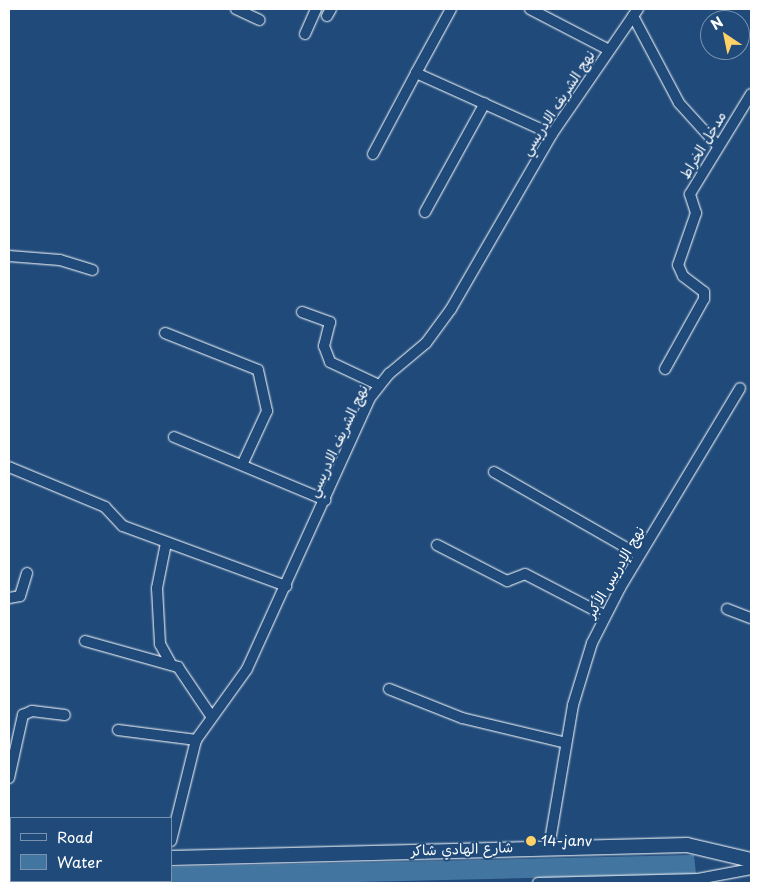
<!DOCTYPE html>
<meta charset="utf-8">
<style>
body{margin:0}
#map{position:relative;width:760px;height:892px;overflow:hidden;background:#1f4a7a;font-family:"Playpen Sans","Playpen Sans Arabic",sans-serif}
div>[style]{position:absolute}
.water>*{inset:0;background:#42759f}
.roads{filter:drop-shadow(0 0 1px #fff) drop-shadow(0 0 1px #fff)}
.minor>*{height:10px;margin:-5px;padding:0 5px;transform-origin:5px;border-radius:5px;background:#1f4a7a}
.secondary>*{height:14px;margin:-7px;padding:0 7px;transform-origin:7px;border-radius:7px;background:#1f4a7a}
.dots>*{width:14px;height:14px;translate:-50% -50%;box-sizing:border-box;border:2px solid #1f4a7a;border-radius:50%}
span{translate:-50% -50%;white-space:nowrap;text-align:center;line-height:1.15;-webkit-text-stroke:4px #1f4a7a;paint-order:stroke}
.street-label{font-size:14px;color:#fff}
.poi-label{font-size:14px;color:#fff}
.left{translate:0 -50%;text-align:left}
.frame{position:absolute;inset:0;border:10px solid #fff;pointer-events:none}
.legend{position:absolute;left:10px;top:817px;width:162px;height:65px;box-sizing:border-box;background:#1f4a7a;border:1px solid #7992af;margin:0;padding:6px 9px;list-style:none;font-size:15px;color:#fff}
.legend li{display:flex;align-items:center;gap:10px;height:25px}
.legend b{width:25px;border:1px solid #7992af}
.north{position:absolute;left:700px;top:10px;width:50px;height:50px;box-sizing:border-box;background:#1f4a7a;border:1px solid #7992af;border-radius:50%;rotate:326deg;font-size:14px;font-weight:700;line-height:20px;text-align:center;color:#fff}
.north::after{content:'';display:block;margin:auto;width:18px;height:22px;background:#ffd166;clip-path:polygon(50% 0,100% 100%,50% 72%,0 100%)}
</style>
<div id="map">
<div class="water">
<i style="clip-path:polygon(694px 855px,696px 874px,315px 883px,9px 883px,9px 872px,11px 881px,171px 881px,171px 867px)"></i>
</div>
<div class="roads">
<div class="minor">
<i style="left:236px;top:9px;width:26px;rotate:25deg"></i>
<i style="left:530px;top:9px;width:89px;rotate:27.4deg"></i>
<i style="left:327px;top:16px;width:8px;rotate:-60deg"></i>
<i style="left:633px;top:16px;width:98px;rotate:62.1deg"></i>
<i style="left:679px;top:103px;width:58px;rotate:47.8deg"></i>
<i style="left:305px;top:34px;width:27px;rotate:-66deg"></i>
<i style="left:416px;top:73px;width:73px;rotate:-61.3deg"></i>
<i style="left:373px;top:154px;width:92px;rotate:-62deg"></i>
<i style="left:416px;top:73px;width:149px;rotate:24.2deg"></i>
<i style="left:425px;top:212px;width:124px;rotate:-61.2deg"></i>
<i style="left:9px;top:256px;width:51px;rotate:4.5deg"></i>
<i style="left:60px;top:260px;width:34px;rotate:17deg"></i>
<i style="left:302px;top:312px;width:30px;rotate:20deg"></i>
<i style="left:330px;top:322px;width:25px;rotate:104deg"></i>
<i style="left:324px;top:346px;width:17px;rotate:69deg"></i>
<i style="left:330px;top:362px;width:54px;rotate:25.1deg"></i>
<i style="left:165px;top:333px;width:100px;rotate:21.7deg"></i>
<i style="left:258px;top:370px;width:42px;rotate:77.6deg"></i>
<i style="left:267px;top:411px;width:57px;rotate:114.8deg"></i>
<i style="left:665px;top:369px;width:80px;rotate:-60.9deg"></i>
<i style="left:704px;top:299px;width:7px;rotate:-90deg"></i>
<i style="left:704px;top:292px;width:26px;rotate:-143deg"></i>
<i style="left:683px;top:276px;width:12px;rotate:-114deg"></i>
<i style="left:678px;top:265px;width:55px;rotate:-70.9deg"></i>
<i style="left:696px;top:213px;width:20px;rotate:-108deg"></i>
<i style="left:690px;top:194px;width:117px;rotate:-58.6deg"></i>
<i style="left:174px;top:437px;width:164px;rotate:22.6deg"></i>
<i style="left:9px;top:467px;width:104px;rotate:22.6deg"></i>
<i style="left:105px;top:507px;width:26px;rotate:47deg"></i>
<i style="left:123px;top:526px;width:174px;rotate:20.2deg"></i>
<i style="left:494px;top:472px;width:167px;rotate:29.8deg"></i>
<i style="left:166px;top:543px;width:46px;rotate:101.3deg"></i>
<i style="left:157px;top:588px;width:56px;rotate:86.9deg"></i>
<i style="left:160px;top:644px;width:21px;rotate:61deg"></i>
<i style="left:437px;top:545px;width:79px;rotate:27.2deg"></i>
<i style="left:507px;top:581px;width:19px;rotate:-21deg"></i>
<i style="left:525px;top:574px;width:89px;rotate:27.4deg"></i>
<i style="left:9px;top:598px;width:11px;rotate:-10deg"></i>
<i style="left:20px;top:596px;width:24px;rotate:-73deg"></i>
<i style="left:727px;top:609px;width:26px;rotate:21deg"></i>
<i style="left:85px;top:641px;width:97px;rotate:15.6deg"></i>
<i style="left:178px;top:667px;width:59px;rotate:56deg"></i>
<i style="left:389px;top:689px;width:79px;rotate:21.7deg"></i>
<i style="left:462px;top:718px;width:107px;rotate:13.5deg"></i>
<i style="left:118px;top:730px;width:79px;rotate:7.3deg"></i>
<i style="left:9px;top:778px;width:65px;rotate:-77.5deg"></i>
<i style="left:23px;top:715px;width:10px;rotate:-24deg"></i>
<i style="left:32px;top:711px;width:33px;rotate:7deg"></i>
<i style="left:171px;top:841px;width:104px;rotate:-76.1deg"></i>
<i style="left:196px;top:740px;width:87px;rotate:-54.3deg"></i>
<i style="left:247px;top:669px;width:298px;rotate:-65.6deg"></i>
<i style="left:370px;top:398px;width:31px;rotate:-52deg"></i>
<i style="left:389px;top:374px;width:48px;rotate:-40deg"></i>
<i style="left:426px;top:343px;width:42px;rotate:-53.7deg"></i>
<i style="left:451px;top:309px;width:202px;rotate:-60deg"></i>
<i style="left:552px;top:134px;width:152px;rotate:-55.5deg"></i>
<i style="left:549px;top:847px;width:144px;rotate:-80.4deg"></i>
<i style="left:573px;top:705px;width:65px;rotate:-73deg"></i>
<i style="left:592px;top:643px;width:62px;rotate:-63deg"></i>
<i style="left:620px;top:588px;width:233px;rotate:-59deg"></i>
<i style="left:538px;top:883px;width:160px;rotate:-1.4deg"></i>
<i style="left:698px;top:879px;width:54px;rotate:-10.7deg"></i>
</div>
<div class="secondary">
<i style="left:171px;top:858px;width:516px;rotate:-1.44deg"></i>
<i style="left:687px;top:845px;width:66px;rotate:13.2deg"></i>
<i style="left:9px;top:859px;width:2px"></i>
</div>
</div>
<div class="dots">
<i style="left:531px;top:841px;background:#ffd166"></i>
</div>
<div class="street-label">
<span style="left:558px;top:103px;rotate:-57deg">نهج الشريف الادريسي</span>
<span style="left:703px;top:145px;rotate:-59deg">مدخل الخراط</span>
<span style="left:338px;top:441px;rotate:-65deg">نهج الشريف الادريسي</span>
<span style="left:615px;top:572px;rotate:-60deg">نهج الإدريس الأكبر</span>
<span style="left:462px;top:849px;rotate:-2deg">شارع الهادي شاكر</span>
</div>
<div class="poi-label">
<span class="left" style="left:541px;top:841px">14-janv</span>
</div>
<div class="frame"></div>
<ul class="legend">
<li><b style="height:6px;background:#1f4a7a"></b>Road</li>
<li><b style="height:14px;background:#42759f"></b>Water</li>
</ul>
<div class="north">N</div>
</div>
